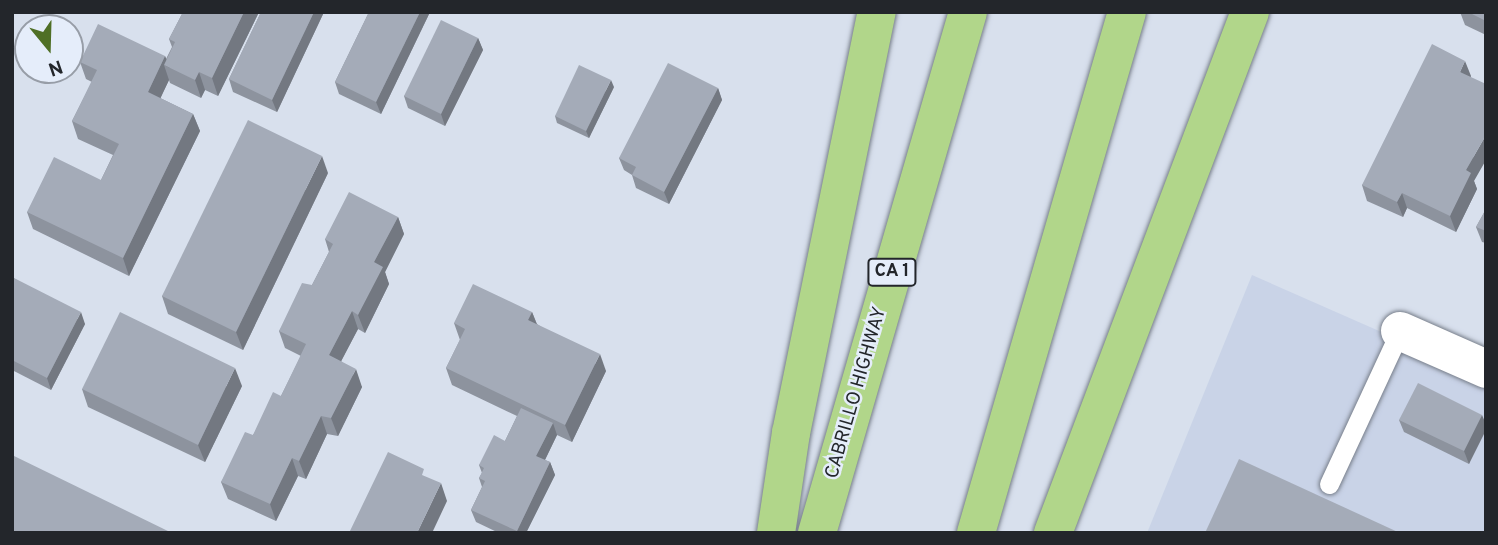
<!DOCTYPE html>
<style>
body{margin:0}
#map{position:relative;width:1498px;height:545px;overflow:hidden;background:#d8e0ed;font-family:Overpass,sans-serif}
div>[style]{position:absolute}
.built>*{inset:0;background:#c9d3e7}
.roads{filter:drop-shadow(0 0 2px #777e8a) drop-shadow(0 0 2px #777e8a)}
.service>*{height:19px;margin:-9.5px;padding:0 9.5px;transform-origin:9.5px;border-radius:9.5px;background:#fff}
.minor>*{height:38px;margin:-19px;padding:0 19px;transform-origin:19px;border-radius:19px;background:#fff}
.motorway>*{height:38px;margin:-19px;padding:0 19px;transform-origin:19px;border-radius:19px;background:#b1d68a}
.wall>*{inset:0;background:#8d939e}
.shaded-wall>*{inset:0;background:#737881}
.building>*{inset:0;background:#a4abb8}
span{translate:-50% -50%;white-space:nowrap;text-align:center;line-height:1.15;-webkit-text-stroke:5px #e5edfa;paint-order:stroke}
.shield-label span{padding:2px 5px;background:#e5edfa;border:2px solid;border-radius:5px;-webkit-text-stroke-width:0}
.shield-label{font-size:18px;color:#23262b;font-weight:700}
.street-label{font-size:19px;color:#23262b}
.frame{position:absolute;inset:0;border:14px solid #23262b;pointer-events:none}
.north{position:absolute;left:14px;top:14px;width:70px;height:70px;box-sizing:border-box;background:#e5edfa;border:2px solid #979da7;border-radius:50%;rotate:161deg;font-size:19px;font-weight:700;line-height:28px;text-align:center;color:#23262b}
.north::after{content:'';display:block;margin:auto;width:24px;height:32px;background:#4f6f26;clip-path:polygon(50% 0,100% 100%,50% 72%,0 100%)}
</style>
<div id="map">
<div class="built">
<i style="clip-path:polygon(1252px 275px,1486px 378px,1486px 533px,1147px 533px)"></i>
</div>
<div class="roads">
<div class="service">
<i style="left:1329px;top:484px;width:169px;rotate:-65.1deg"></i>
</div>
<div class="minor">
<i style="left:1400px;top:331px;width:94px;rotate:23.8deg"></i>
</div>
<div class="motorway">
<i style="left:776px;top:533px;width:101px;rotate:-81.5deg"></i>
<i style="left:791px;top:433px;width:430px;rotate:-78.5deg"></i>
<i style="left:817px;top:533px;width:542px;rotate:-73.84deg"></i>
<i style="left:976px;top:533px;width:542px;rotate:-73.84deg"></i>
<i style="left:1053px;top:533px;width:557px;rotate:-69.29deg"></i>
</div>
</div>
<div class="wall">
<i style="clip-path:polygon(183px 12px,259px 12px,218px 96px,205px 90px,201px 98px,170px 83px,169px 80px,160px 98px,193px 114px,200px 131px,129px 276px,33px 229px,27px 212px,101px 180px,113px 155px,78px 139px,72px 121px,92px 82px,86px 79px,80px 62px,165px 56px,166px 59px,172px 47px,169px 39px)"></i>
<i style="clip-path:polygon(261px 12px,324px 12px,277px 112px,233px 92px,229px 79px)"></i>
<i style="clip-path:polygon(369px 12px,430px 12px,381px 114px,339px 94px,335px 82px)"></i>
<i style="clip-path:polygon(1460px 12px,1486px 12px,1486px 35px,1465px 25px)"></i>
<i style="clip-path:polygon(478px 38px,483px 50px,445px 126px,408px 108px,404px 96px)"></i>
<i style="clip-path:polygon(1471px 76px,1474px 181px,1477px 189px,1456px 232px,1407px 208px,1403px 217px,1367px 201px,1362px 185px)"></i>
<i style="clip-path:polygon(614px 87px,589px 138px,557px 123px,555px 116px)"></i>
<i style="clip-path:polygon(718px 88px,722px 100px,669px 204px,636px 188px,632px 175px,624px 170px,619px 158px)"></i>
<i style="clip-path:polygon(328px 173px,243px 350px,168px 314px,162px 296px)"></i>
<i style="clip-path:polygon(1486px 209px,1486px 243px,1482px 242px,1476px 227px)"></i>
<i style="clip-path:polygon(398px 217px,404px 234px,385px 272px,389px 284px,365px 333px,358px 329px,341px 361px,362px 387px,338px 436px,327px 434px,306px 479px,298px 476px,276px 521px,228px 499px,221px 482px,253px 435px,281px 396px,301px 356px,285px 348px,279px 331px,312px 285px,329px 252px,325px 239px)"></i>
<i style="clip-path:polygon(12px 277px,85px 324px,51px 390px,12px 370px)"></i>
<i style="clip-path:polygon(532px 312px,537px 324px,606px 371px,572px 442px,557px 435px,545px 460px,550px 462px,555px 475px,526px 533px,499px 533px,476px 522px,471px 510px,482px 487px,479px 478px,482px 473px,479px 465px,505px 441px,517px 416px,452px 385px,446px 368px,460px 340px,454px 323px)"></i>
<i style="clip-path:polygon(242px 386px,205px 462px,88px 407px,82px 389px)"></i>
<i style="clip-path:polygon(1482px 415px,1469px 464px,1404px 432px,1399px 420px)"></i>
</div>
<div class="shaded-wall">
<i style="clip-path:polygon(244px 12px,259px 12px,218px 96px,212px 78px)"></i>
<i style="clip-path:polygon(314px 12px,324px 12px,277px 112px,272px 100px)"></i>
<i style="clip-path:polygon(420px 12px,430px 12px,381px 114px,376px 102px)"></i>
<i style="clip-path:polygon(478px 38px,483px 50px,445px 126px,441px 114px)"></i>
<i style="clip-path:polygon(165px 56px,170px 68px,164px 65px,169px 80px,155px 110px,148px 92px)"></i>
<i style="clip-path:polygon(1465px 61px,1471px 76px,1466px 87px,1460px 72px)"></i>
<i style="clip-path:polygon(199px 72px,205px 90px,201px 98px,195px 80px)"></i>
<i style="clip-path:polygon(611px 80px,614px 87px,589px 138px,586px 131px)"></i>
<i style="clip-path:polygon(718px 88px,722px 100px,669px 204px,664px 192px)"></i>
<i style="clip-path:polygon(193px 114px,200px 131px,129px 276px,123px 258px)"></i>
<i style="clip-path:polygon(1486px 135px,1486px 160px,1474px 181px,1477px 189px,1456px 232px,1450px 216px,1466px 170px)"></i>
<i style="clip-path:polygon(322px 156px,328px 173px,243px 350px,236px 332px)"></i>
<i style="clip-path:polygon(1402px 193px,1407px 208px,1403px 217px,1397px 202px)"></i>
<i style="clip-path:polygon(398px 217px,404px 234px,385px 272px,389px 284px,365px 333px,358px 315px,374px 262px)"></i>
<i style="clip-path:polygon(352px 311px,358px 329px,335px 373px,329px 355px)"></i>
<i style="clip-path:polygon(81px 312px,85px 324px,51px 390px,47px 378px)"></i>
<i style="clip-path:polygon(532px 312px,539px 330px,528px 320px)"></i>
<i style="clip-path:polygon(600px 354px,606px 371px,572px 442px,565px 425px)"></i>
<i style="clip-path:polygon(235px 368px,242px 386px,205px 462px,198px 445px)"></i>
<i style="clip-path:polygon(356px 369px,362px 387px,338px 436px,331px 418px)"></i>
<i style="clip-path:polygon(1482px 415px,1486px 424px,1486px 430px,1469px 464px,1464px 451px)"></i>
<i style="clip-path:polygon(321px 416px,327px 434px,306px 479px,299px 461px)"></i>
<i style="clip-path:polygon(553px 423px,557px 435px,541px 468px,536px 456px)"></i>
<i style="clip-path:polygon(292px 458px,298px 476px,276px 521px,270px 504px)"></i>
<i style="clip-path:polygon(550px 462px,555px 475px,526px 533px,518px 533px,517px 531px)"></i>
<i style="clip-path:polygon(441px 483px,447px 501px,432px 533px,417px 533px)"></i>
</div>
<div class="building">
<i style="clip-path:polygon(183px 12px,244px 12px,212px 78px,199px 72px,195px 80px,164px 65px,175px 42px,169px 39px)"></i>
<i style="clip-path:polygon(261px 12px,314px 12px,272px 100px,229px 79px)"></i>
<i style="clip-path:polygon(369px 12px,420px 12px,376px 102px,335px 82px)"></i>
<i style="clip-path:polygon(1468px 12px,1486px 12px,1486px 21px)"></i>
<i style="clip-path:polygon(441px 20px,478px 38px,441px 114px,404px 96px)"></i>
<i style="clip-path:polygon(98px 24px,165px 56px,148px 92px,193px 114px,123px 258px,27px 212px,54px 157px,101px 180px,119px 144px,72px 121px,97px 70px,80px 62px)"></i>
<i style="clip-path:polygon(1432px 44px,1465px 61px,1460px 72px,1486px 84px,1486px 135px,1466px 170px,1471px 173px,1450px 216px,1402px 193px,1397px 202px,1362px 185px)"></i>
<i style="clip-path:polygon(668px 63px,718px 88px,664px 192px,632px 175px,636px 167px,619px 158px)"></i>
<i style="clip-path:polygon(579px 65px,611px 80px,586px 131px,555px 116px)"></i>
<i style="clip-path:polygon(248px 120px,322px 156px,236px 332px,162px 296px)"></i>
<i style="clip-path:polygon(349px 192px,398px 217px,374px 262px,383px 267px,358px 315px,352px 311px,329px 355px,356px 369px,331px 418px,321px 416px,299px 461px,292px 458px,270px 504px,221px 482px,245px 432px,253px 435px,273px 392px,281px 396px,306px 344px,279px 331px,302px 283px,312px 285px,333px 244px,325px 239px)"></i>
<i style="clip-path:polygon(1486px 209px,1486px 231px,1476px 227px)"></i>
<i style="clip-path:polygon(12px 277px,81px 312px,47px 378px,12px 360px)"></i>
<i style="clip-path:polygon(473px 284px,532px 312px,528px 320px,600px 354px,565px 425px,446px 368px,465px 329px,454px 323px)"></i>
<i style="clip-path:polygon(120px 312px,235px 368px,198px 445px,82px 389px)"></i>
<i style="clip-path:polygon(1418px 383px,1482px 415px,1464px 451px,1399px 420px)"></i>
<i style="clip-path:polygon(521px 408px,553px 423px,536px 456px,550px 462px,517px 531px,471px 510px,485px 481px,479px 478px,484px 468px,479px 465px,494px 435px,505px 441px)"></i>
<i style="clip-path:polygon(388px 452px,424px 469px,422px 475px,441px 483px,417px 533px,349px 533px)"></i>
<i style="clip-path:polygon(12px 455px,170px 532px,18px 533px,12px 530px)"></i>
<i style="clip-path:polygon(1239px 459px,1400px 533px,1205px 533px)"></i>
</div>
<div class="shield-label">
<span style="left:892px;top:272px">CA 1</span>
</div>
<div class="street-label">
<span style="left:857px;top:393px;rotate:-74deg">CABRILLO HIGHWAY</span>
</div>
<div class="frame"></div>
<div class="north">N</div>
</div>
